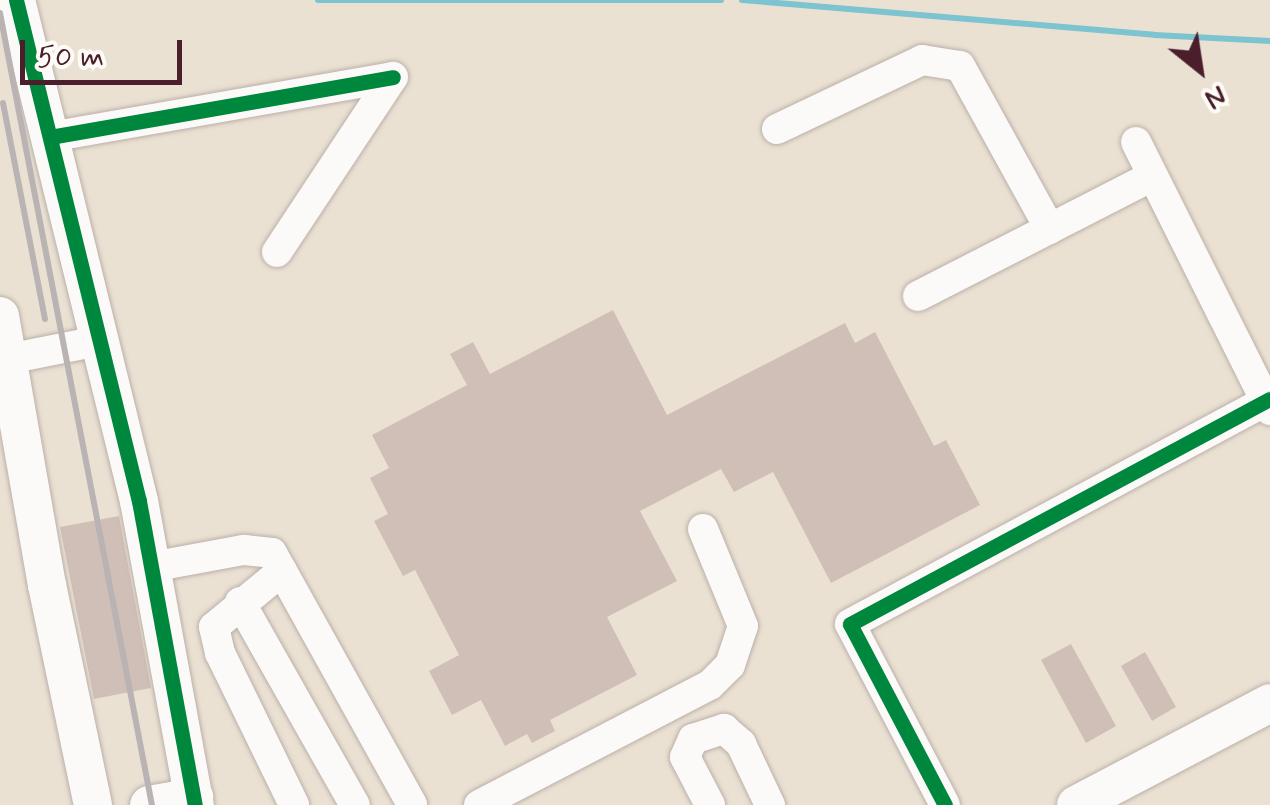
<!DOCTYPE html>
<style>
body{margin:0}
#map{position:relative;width:1270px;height:805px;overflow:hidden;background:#ebe1d3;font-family:Mynerve,sans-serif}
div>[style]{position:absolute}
.stream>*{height:6px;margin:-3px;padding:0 3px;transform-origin:3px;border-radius:3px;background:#7ec4d0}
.building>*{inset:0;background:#d0bfb6}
.roads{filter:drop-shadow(0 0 2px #bbb0a9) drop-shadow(0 0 2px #bbb0a9)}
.minor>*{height:30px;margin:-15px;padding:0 15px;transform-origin:15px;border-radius:15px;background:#fcfaf8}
.major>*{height:38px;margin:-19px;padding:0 19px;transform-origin:19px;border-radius:19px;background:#fcfaf8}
.rail>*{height:6px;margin:-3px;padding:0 3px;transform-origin:3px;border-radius:3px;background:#bab3b3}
.cycleway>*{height:15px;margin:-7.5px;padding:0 7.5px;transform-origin:7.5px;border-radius:7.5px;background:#00873e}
span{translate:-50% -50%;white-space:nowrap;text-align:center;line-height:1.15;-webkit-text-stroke:10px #fdfcf7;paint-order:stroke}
.north{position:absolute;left:1150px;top:20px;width:100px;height:100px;-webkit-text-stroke:8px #fdfcf7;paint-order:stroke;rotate:150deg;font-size:28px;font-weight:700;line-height:40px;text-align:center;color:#4a1f2b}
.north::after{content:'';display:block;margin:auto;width:35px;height:45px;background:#4a1f2b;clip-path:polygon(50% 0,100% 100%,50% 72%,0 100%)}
.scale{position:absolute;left:20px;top:40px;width:162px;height:45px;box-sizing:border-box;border:5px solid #4a1f2b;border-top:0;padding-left:12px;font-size:30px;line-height:35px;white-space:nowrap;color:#4a1f2b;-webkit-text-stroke:8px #fdfcf7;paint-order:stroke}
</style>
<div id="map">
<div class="stream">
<i style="left:318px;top:0;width:403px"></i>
<i style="left:742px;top:0;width:414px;rotate:4.8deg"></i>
<i style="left:1155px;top:35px;width:115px;rotate:3deg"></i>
</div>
<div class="building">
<i style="clip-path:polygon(613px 310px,667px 415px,845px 323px,855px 343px,875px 332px,934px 446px,946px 440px,980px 505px,831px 583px,773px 472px,734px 492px,721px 469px,640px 511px,677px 581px,607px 617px,637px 675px,550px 720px,555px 731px,532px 743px,527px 734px,505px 746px,481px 700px,452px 715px,429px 671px,459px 655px,415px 570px,403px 576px,374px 521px,388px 514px,370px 478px,389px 468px,372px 435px,467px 385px,450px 354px,473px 342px,490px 374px)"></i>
<i style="clip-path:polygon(119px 516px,151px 688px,94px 699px,60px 527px)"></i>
<i style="clip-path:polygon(1071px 644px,1116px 726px,1086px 743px,1041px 660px)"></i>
<i style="clip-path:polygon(1145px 652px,1176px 707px,1152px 721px,1121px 666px)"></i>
</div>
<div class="roads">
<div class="minor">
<i style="left:777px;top:129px;width:161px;rotate:-25.4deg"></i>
<i style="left:922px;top:60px;width:38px;rotate:9deg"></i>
<i style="left:960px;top:66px;width:186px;rotate:61.1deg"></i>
<i style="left:50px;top:137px;width:348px;rotate:-9.9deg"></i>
<i style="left:1136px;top:142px;width:300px;rotate:63.4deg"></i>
<i style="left:277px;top:252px;width:210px;rotate:-56.5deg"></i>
<i style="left:918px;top:296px;width:263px;rotate:-27.1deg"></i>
<i style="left:0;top:356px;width:9px;rotate:21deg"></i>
<i style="left:8px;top:359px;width:97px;rotate:-11.3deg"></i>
<i style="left:151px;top:567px;width:95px;rotate:-10.4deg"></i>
<i style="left:244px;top:550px;width:28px;rotate:6deg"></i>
<i style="left:272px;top:553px;width:288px;rotate:60.9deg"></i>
<i style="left:282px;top:571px;width:88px;rotate:140.5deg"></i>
<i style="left:214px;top:627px;width:27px;rotate:77deg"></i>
<i style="left:220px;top:653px;width:169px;rotate:64deg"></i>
<i style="left:240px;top:602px;width:233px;rotate:60.5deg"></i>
<i style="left:479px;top:805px;width:260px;rotate:-27.5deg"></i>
<i style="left:710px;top:685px;width:28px;rotate:-45deg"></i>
<i style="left:730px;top:665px;width:41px;rotate:-71.6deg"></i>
<i style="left:743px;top:626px;width:105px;rotate:-112.4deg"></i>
<i style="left:710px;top:805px;width:54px;rotate:-117.5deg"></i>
<i style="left:685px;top:757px;width:20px;rotate:-66deg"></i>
<i style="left:693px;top:739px;width:33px;rotate:-18deg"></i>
<i style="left:724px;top:729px;width:23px;rotate:41deg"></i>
<i style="left:741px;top:744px;width:68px;rotate:64.6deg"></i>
<i style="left:945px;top:805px;width:204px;rotate:-117.7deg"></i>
<i style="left:850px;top:624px;width:476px;rotate:-28.2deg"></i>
</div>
<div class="major">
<i style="left:16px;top:0;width:516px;rotate:76.21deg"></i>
<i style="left:139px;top:501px;width:309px;rotate:79.6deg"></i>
<i style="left:0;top:316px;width:273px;rotate:80.1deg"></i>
<i style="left:47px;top:585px;width:225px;rotate:78.2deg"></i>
<i style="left:149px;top:805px;width:46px;rotate:-10.1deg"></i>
<i style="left:1076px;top:805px;width:219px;rotate:-27.7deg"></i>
</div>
</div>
<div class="rail">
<i style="left:0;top:13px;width:806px;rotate:79.14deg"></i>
<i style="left:3px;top:103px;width:220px;rotate:79deg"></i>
</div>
<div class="cycleway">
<i style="left:16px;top:0;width:516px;rotate:76.21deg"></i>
<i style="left:139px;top:501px;width:309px;rotate:79.6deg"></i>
<i style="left:50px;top:137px;width:348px;rotate:-9.9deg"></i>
<i style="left:945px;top:805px;width:204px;rotate:-117.7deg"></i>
<i style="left:850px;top:624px;width:476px;rotate:-28.2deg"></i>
</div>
<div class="north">N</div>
<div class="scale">50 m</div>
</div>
